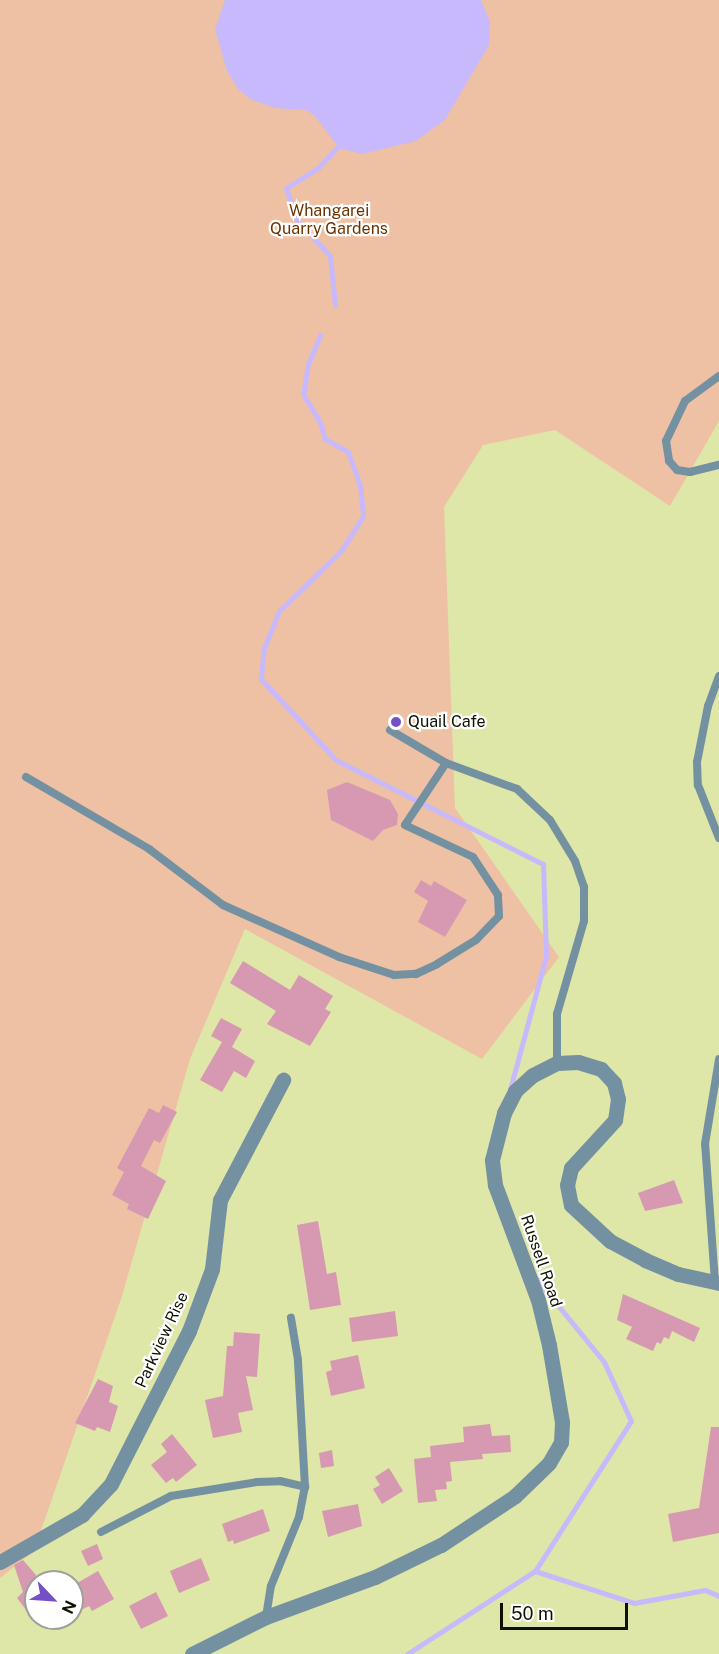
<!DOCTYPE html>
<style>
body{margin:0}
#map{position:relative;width:719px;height:1654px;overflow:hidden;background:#dee6a8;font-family:"Public Sans",sans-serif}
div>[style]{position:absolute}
.green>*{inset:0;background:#eec1a5}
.water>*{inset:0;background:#c7b9fb}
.stream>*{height:5px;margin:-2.5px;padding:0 2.5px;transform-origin:2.5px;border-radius:2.5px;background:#c7b9fb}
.building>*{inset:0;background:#d799b1}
.lane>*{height:8px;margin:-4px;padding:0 4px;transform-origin:4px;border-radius:4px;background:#7491a2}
.street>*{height:15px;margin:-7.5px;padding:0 7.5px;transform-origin:7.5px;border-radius:7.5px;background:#7491a2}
.dots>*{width:16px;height:16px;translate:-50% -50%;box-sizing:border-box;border:3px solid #fff;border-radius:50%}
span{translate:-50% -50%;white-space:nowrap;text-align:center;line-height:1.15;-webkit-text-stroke:4.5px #fff;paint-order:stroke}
.park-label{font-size:16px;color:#6c3300}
.poi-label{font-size:16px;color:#0f1100}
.left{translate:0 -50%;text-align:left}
.street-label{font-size:16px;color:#0f1100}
.north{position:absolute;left:24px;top:1570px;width:60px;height:60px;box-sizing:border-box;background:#fff;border:2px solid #9fa099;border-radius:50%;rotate:115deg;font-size:16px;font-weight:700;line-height:24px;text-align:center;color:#0f1100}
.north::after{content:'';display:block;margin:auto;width:21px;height:27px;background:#754fc8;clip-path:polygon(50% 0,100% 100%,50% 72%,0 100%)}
.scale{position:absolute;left:500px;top:1603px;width:128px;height:27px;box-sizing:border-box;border:3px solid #0f1100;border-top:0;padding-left:8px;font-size:18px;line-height:21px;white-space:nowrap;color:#0f1100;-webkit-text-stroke:4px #fff;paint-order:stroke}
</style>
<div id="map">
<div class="green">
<i style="clip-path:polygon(0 0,719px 0,719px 421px,670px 506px,555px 430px,483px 445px,444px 507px,455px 808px,559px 957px,482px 1059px,245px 929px,190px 1059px,122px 1296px,34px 1551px,0 1578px)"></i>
</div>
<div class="water">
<i style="clip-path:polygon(225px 0,481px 0,490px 22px,489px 45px,445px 120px,416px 141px,362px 154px,339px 148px,314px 115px,305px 110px,274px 108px,250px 99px,238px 89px,227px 71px,215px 29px)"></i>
</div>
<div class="stream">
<i style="left:335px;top:305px;width:49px;rotate:-95.8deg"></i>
<i style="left:330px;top:256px;width:49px;rotate:-132.5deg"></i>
<i style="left:297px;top:220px;width:34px;rotate:-109deg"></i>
<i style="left:286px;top:188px;width:38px;rotate:-32deg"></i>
<i style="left:318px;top:168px;width:34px;rotate:-47deg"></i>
<i style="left:320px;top:335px;width:31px;rotate:112deg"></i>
<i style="left:308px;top:364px;width:30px;rotate:99deg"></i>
<i style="left:303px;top:394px;width:33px;rotate:59deg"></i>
<i style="left:320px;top:422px;width:18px;rotate:74deg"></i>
<i style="left:325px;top:439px;width:26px;rotate:29deg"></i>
<i style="left:348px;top:452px;width:35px;rotate:70deg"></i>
<i style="left:360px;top:485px;width:31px;rotate:84deg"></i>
<i style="left:363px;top:516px;width:40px;rotate:122deg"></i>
<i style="left:342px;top:550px;width:88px;rotate:135.9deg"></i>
<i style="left:279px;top:611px;width:40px;rotate:112deg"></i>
<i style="left:264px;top:648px;width:31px;rotate:96deg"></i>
<i style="left:261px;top:679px;width:110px;rotate:47.2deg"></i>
<i style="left:336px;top:760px;width:232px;rotate:26.7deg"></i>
<i style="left:543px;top:864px;width:92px;rotate:88.1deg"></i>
<i style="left:546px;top:956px;width:138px;rotate:105.1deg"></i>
<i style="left:535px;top:1571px;width:104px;rotate:17.9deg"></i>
<i style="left:634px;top:1603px;width:72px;rotate:-10.4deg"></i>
<i style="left:705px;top:1590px;width:15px;rotate:23deg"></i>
<i style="left:407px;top:1654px;width:153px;rotate:-33deg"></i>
<i style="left:535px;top:1571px;width:178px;rotate:-57.4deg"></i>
<i style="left:631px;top:1421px;width:65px;rotate:-114.6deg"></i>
<i style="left:604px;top:1362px;width:109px;rotate:-129.1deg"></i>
</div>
<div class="building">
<i style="clip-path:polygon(347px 782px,390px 800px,398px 814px,397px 825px,383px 830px,373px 841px,331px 820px,327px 790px)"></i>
<i style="clip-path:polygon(421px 880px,431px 886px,434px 881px,467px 900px,445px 937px,418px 922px,428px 901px,414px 892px)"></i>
<i style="clip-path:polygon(243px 961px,290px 990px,299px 975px,333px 996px,325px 1009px,331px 1012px,310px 1046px,267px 1024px,276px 1011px,230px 983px)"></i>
<i style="clip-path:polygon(221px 1018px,242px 1029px,232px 1047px,255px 1061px,246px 1078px,234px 1071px,222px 1092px,200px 1080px,222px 1042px,211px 1036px)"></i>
<i style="clip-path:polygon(163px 1105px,177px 1112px,160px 1143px,154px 1140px,141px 1166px,166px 1181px,148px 1219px,127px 1209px,129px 1204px,112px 1195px,124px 1172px,117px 1168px,149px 1108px,159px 1113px)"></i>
<i style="clip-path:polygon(674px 1180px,683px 1203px,645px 1211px,638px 1193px)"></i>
<i style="clip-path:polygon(318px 1221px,327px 1274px,336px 1272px,341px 1305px,310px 1310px,297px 1225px)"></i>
<i style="clip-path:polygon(623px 1294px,700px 1328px,694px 1342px,672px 1331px,669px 1339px,664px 1337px,661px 1344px,657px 1342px,653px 1351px,626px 1339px,632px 1327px,617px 1320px)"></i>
<i style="clip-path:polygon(395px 1311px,398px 1336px,352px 1342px,349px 1318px)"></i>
<i style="clip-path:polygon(234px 1332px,260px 1334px,257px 1377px,246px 1376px,253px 1410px,238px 1413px,242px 1432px,213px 1438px,205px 1400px,223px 1396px,227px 1346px,233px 1346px)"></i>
<i style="clip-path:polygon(358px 1355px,365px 1388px,331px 1396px,326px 1372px,332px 1370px,330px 1361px)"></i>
<i style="clip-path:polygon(98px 1379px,113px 1386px,109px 1402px,118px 1406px,110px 1432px,97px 1427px,95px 1431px,75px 1423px)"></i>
<i style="clip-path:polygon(490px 1424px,492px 1436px,510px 1435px,511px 1452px,482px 1454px,483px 1459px,450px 1462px,452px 1481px,446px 1482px,447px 1489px,435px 1490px,437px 1501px,418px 1503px,414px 1459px,431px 1457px,430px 1446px,464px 1442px,463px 1427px)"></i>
<i style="clip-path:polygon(711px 1427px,719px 1427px,719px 1533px,673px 1542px,668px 1514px,699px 1508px)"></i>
<i style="clip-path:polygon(172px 1434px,197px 1465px,176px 1482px,173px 1478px,166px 1483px,151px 1465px,167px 1452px,161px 1444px)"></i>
<i style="clip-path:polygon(332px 1450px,334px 1466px,321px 1468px,319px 1453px)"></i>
<i style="clip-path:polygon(389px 1468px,403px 1491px,382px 1504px,373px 1489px,380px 1485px,375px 1477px)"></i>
<i style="clip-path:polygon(358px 1504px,362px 1526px,328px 1537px,322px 1511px)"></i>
<i style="clip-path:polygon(263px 1509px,270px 1531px,234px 1544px,233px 1540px,228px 1542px,222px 1524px)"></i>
<i style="clip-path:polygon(97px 1544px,103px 1559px,88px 1566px,81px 1551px)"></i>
<i style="clip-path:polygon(201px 1558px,210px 1580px,179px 1593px,170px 1571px)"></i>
<i style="clip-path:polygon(23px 1560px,36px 1575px,36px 1623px,17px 1598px,23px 1592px,14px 1565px)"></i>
<i style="clip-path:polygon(98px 1571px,114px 1599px,92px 1611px,89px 1606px,77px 1612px,72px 1602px,72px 1586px)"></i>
<i style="clip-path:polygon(156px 1592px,168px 1616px,141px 1629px,129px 1606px)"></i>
</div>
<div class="lane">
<i style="left:719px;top:376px;width:42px;rotate:143.7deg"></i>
<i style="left:685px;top:401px;width:44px;rotate:115.4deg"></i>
<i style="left:666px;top:441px;width:20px;rotate:81deg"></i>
<i style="left:669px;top:461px;width:12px;rotate:48deg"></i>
<i style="left:677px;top:470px;width:13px;rotate:9deg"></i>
<i style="left:690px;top:472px;width:30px;rotate:-14deg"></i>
<i style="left:719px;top:676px;width:32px;rotate:110deg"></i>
<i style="left:708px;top:706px;width:57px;rotate:101.1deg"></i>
<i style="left:697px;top:762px;width:23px;rotate:88deg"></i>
<i style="left:698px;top:785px;width:57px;rotate:68.4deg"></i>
<i style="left:390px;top:730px;width:65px;rotate:30.5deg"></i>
<i style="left:446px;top:763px;width:76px;rotate:20.1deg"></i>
<i style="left:517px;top:789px;width:45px;rotate:43.2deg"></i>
<i style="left:550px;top:820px;width:48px;rotate:58.6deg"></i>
<i style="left:575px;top:861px;width:28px;rotate:71deg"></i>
<i style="left:584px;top:887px;width:34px;rotate:90deg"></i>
<i style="left:584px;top:921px;width:97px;rotate:106.2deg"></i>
<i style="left:557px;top:1014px;width:49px;rotate:90deg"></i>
<i style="left:26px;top:777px;width:143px;rotate:30.3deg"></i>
<i style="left:149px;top:849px;width:93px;rotate:37.1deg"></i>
<i style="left:223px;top:905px;width:127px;rotate:24.1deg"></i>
<i style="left:339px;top:957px;width:58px;rotate:18.1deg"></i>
<i style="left:394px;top:975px;width:22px;rotate:-3deg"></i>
<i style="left:416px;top:974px;width:23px;rotate:-25deg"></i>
<i style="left:437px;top:964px;width:46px;rotate:-31.6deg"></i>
<i style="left:476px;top:940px;width:33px;rotate:-46deg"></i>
<i style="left:499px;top:916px;width:21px;rotate:-93deg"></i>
<i style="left:498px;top:895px;width:45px;rotate:-123.3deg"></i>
<i style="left:473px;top:857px;width:75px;rotate:-154.8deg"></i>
<i style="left:405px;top:825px;width:74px;rotate:-56.5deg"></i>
<i style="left:715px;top:1282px;width:138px;rotate:-94.1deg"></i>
<i style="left:705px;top:1144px;width:86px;rotate:-80.6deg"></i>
<i style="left:101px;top:1532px;width:79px;rotate:-27.2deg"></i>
<i style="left:171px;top:1496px;width:87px;rotate:-9.2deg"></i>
<i style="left:257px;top:1482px;width:23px;rotate:-2deg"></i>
<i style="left:280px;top:1481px;width:26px;rotate:13deg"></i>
<i style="left:266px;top:1617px;width:31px;rotate:-81deg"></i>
<i style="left:271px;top:1586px;width:74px;rotate:-67.9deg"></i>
<i style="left:299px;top:1517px;width:31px;rotate:-79deg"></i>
<i style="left:305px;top:1487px;width:127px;rotate:-93.2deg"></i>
<i style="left:298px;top:1360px;width:43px;rotate:-99.5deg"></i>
</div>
<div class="street">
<i style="left:0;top:1562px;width:95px;rotate:-29.8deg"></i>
<i style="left:82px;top:1515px;width:42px;rotate:-46.9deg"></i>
<i style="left:111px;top:1484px;width:172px;rotate:-63deg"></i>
<i style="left:189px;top:1331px;width:66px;rotate:-69.6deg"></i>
<i style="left:212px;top:1269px;width:69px;rotate:-83.4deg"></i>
<i style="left:220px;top:1200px;width:136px;rotate:-62.3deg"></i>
<i style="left:192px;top:1654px;width:83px;rotate:-26.6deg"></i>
<i style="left:266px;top:1617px;width:116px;rotate:-20.2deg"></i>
<i style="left:375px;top:1577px;width:73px;rotate:-25.9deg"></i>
<i style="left:441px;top:1545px;width:89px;rotate:-33.5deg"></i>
<i style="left:515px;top:1496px;width:47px;rotate:-44.1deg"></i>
<i style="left:549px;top:1463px;width:24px;rotate:-60deg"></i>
<i style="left:561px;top:1442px;width:20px;rotate:-87deg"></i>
<i style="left:562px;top:1422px;width:78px;rotate:-99.6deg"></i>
<i style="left:549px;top:1345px;width:46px;rotate:-103.7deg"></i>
<i style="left:538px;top:1300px;width:123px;rotate:-110.5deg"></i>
<i style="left:495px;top:1185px;width:25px;rotate:-97deg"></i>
<i style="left:492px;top:1160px;width:49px;rotate:-75.7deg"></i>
<i style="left:504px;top:1113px;width:25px;rotate:-63deg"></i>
<i style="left:515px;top:1091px;width:24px;rotate:-42deg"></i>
<i style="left:533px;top:1075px;width:27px;rotate:-27deg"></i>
<i style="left:557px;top:1063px;width:21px;rotate:-3deg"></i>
<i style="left:578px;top:1062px;width:24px;rotate:17deg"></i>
<i style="left:601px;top:1069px;width:19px;rotate:47deg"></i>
<i style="left:614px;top:1083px;width:16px;rotate:76deg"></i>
<i style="left:618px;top:1099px;width:21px;rotate:98deg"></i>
<i style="left:615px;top:1120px;width:65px;rotate:132.5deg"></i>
<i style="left:571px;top:1168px;width:17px;rotate:103deg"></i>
<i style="left:567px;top:1185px;width:20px;rotate:79deg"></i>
<i style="left:571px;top:1205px;width:53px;rotate:42.7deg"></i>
<i style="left:610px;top:1241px;width:40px;rotate:28deg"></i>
<i style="left:645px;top:1260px;width:36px;rotate:23deg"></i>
<i style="left:678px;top:1274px;width:42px;rotate:12.4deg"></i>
</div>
<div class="dots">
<i style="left:396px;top:722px;background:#754fc8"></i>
</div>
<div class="park-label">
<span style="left:329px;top:220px">Whangarei<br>Quarry Gardens</span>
</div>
<div class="poi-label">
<span class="left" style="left:408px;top:722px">Quail Cafe</span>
</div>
<div class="street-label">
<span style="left:541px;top:1261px;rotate:71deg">Russell Road</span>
<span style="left:162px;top:1340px;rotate:-65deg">Parkview Rise</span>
</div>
<div class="north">N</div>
<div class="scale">50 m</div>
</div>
